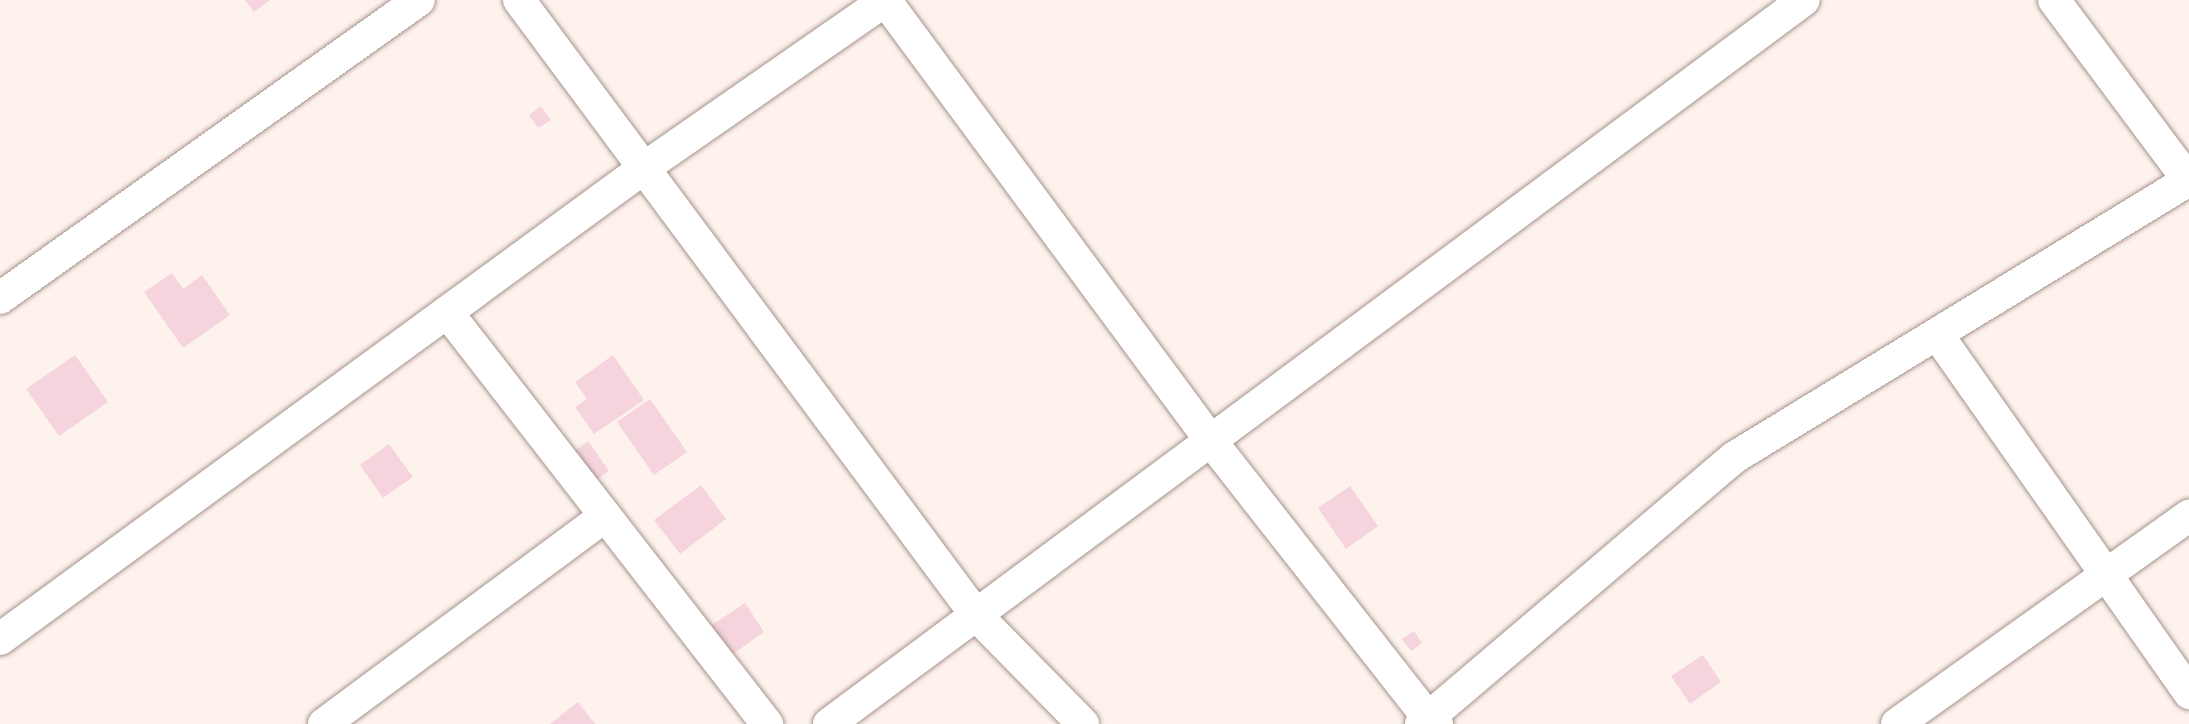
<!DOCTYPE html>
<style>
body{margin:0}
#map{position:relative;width:2189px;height:724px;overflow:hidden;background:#fef2ed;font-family:"Fira Sans Condensed",sans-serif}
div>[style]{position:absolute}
.building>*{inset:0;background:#f5d4dd}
.roads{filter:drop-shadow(0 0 2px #a5938b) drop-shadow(0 0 2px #a5938b)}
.minor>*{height:32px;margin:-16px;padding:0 16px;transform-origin:16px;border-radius:16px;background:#fff}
span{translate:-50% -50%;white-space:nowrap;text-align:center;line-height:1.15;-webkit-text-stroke:5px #fef2ed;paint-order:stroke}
</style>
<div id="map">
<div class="building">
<i style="clip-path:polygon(245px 0,270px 0,254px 12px)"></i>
<i style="clip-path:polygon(541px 106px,551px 120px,538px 128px,529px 115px)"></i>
<i style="clip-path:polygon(172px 273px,183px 289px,202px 275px,230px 315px,183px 348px,144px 292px)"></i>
<i style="clip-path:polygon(75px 355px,108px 402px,59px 436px,26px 389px)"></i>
<i style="clip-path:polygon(613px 355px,644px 400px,594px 434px,575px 407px,587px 399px,575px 382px)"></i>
<i style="clip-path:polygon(650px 399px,687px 452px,654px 475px,617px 422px)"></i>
<i style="clip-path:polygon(588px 441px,609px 471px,594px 482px,572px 453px)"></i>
<i style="clip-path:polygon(389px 444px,413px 477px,383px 498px,360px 465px)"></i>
<i style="clip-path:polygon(701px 485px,726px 519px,680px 554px,654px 520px)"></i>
<i style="clip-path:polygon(1350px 486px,1378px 526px,1346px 549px,1318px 508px)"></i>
<i style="clip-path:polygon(745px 603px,764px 632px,726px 659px,706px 629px)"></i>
<i style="clip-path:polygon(1414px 631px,1422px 643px,1411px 651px,1402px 639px)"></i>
<i style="clip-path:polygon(1703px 655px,1721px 682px,1690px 704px,1671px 676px)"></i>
<i style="clip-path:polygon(578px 702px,595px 724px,550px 724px)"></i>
</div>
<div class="roads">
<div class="minor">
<i style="left:519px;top:0;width:766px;rotate:53.38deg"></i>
<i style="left:976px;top:615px;width:153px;rotate:45.5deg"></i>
<i style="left:885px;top:0;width:548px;rotate:53.53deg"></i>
<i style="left:1211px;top:441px;width:350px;rotate:51.9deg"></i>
<i style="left:1427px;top:716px;width:13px;rotate:39deg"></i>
<i style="left:2054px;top:0;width:226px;rotate:53.3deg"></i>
<i style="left:0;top:298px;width:514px;rotate:-35.42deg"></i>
<i style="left:447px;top:312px;width:522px;rotate:52.16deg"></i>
<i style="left:1937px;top:334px;width:439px;rotate:54.9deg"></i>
<i style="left:0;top:639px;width:798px;rotate:-36.18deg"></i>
<i style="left:644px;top:168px;width:295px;rotate:-34.8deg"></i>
<i style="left:324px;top:724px;width:350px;rotate:-36.5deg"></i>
<i style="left:829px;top:724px;width:1214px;rotate:-36.6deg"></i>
<i style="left:1421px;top:724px;width:412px;rotate:-40.4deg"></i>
<i style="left:1735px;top:457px;width:532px;rotate:-31.39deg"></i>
<i style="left:1897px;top:724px;width:359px;rotate:-35.5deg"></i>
</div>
</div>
</div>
